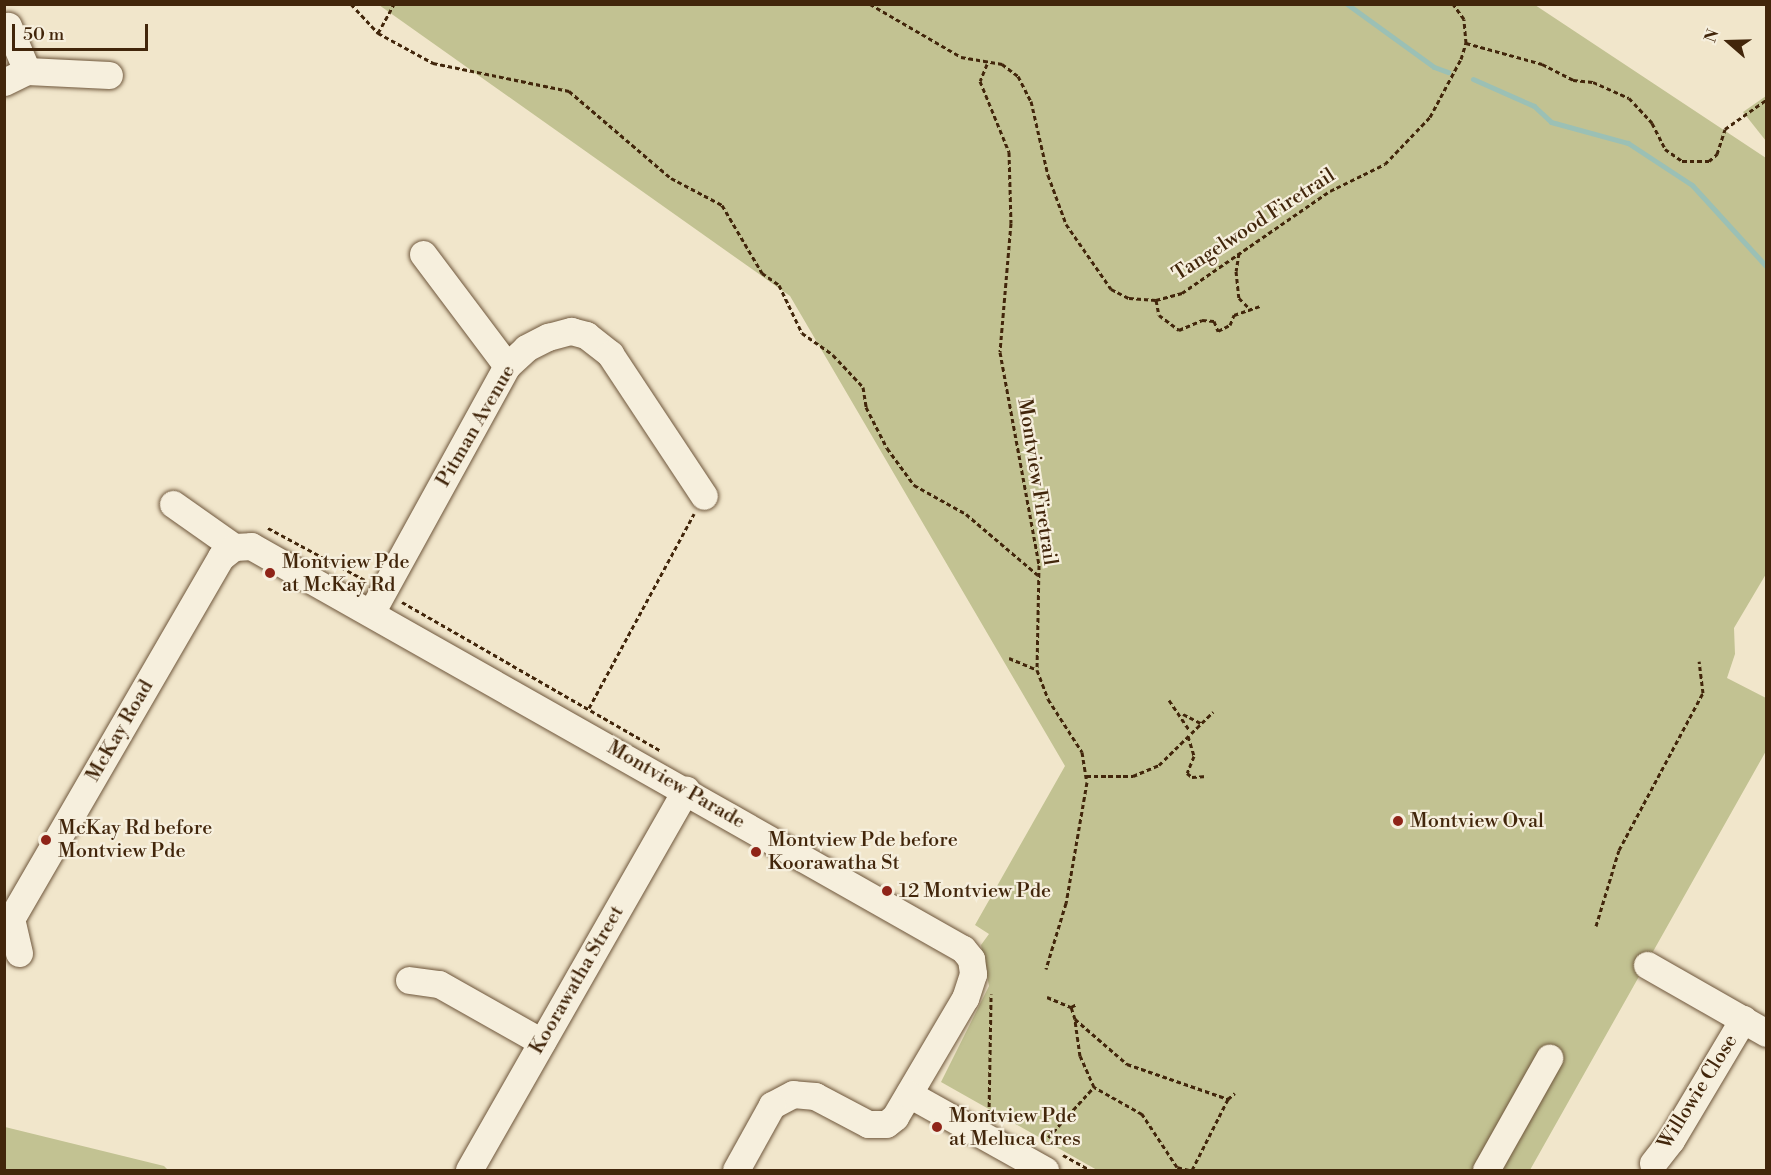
<!DOCTYPE html>
<style>
body{margin:0}
#map{position:relative;width:1771px;height:1175px;overflow:hidden;background:#f1e6cb;font-family:"Libre Bodoni",serif}
div>[style]{position:absolute}
.green>*{inset:0;background:#c2c292}
.stream>*{height:5px;margin:-2.5px;padding:0 2.5px;transform-origin:2.5px;border-radius:2.5px;background:#9bc0b5}
.path>*{height:3px;margin-top:-1.5px;transform-origin:0;background:repeating-linear-gradient(90deg,#42260b 0 4.5px,transparent 0 7.5px)}
.roads{filter:drop-shadow(0 0 2px #6e563b) drop-shadow(0 0 2px #6e563b)}
.minor>*{height:27px;margin:-13.5px;padding:0 13.5px;transform-origin:13.5px;border-radius:13.5px;background:#f6efdd}
.dots>*{width:16px;height:16px;translate:-50% -50%;box-sizing:border-box;border:3px solid #f6efdd;border-radius:50%}
span{translate:-50% -50%;white-space:nowrap;text-align:center;line-height:1.15;-webkit-text-stroke:4.5px #f6efdd;paint-order:stroke}
.street-label{font-size:20px;color:#42260b}
.poi-label{font-size:20px;color:#42260b}
.left{translate:0 -50%;text-align:left}
.frame{position:absolute;inset:0;border:6px solid #42260b;pointer-events:none}
.north{position:absolute;left:1699px;top:12px;width:60px;height:60px;-webkit-text-stroke:4px #f6efdd;paint-order:stroke;rotate:290deg;font-size:16px;font-weight:700;line-height:24px;text-align:center;color:#42260b}
.north::after{content:'';display:block;margin:auto;width:21px;height:27px;background:#42260b;clip-path:polygon(50% 0,100% 100%,50% 72%,0 100%)}
.scale{position:absolute;left:12px;top:24px;width:136px;height:27px;box-sizing:border-box;border:3px solid #42260b;border-top:0;padding-left:8px;font-size:18px;line-height:21px;white-space:nowrap;color:#42260b;-webkit-text-stroke:4px #f6efdd;paint-order:stroke}
</style>
<div id="map">
<div class="green">
<i style="clip-path:polygon(379px 5px,1535px 5px,1766px 158px,1766px 574px,1734px 628px,1735px 654px,1727px 678px,1766px 698px,1766px 751px,1530px 1170px,1097px 1170px,941px 1082px,989px 986px,981px 945px,989px 934px,975px 925px,1065px 766px,790px 296px)"></i>
<i style="clip-path:polygon(1766px 96px,1766px 141px,1743px 112px)"></i>
<i style="clip-path:polygon(5px 1127px,164px 1166px,168px 1170px,5px 1170px)"></i>
</div>
<div class="stream">
<i style="left:1347px;top:4px;width:107px;rotate:35.9deg"></i>
<i style="left:1434px;top:67px;width:15px;rotate:20deg"></i>
<i style="left:1473px;top:79px;width:67px;rotate:23.9deg"></i>
<i style="left:1534px;top:106px;width:23px;rotate:43deg"></i>
<i style="left:1551px;top:122px;width:80px;rotate:15.3deg"></i>
<i style="left:1628px;top:143px;width:77px;rotate:33.3deg"></i>
<i style="left:1692px;top:185px;width:110px;rotate:47.6deg"></i>
</div>
<div class="path">
<i style="left:351px;top:4px;width:40px;rotate:47deg"></i>
<i style="left:378px;top:33px;width:63px;rotate:28.6deg"></i>
<i style="left:433px;top:63px;width:139px;rotate:11.6deg"></i>
<i style="left:569px;top:91px;width:134px;rotate:40.5deg"></i>
<i style="left:671px;top:178px;width:58px;rotate:27.9deg"></i>
<i style="left:722px;top:205px;width:79px;rotate:59.5deg"></i>
<i style="left:762px;top:273px;width:21px;rotate:35deg"></i>
<i style="left:779px;top:285px;width:53px;rotate:64.4deg"></i>
<i style="left:802px;top:333px;width:38px;rotate:35deg"></i>
<i style="left:833px;top:355px;width:44px;rotate:46.8deg"></i>
<i style="left:863px;top:387px;width:20px;rotate:81deg"></i>
<i style="left:866px;top:407px;width:46px;rotate:62.9deg"></i>
<i style="left:887px;top:448px;width:46px;rotate:53.9deg"></i>
<i style="left:914px;top:485px;width:60px;rotate:29.1deg"></i>
<i style="left:966px;top:514px;width:94px;rotate:40.3deg"></i>
<i style="left:870px;top:4px;width:105px;rotate:30.2deg"></i>
<i style="left:961px;top:57px;width:42px;rotate:9.7deg"></i>
<i style="left:1002px;top:64px;width:20px;rotate:37deg"></i>
<i style="left:1018px;top:76px;width:28px;rotate:63deg"></i>
<i style="left:1031px;top:101px;width:76px;rotate:77.1deg"></i>
<i style="left:1048px;top:175px;width:52px;rotate:69.8deg"></i>
<i style="left:1066px;top:224px;width:79px;rotate:55.3deg"></i>
<i style="left:1111px;top:289px;width:20px;rotate:27deg"></i>
<i style="left:1129px;top:298px;width:27px;rotate:4deg"></i>
<i style="left:1156px;top:300px;width:27px;rotate:-15deg"></i>
<i style="left:1182px;top:293px;width:180px;rotate:-34.6deg"></i>
<i style="left:1330px;top:191px;width:61px;rotate:-26.1deg"></i>
<i style="left:1385px;top:164px;width:65px;rotate:-46.2deg"></i>
<i style="left:1430px;top:117px;width:66px;rotate:-61.9deg"></i>
<i style="left:1461px;top:59px;width:17px;rotate:-73deg"></i>
<i style="left:1466px;top:43px;width:24px;rotate:-95deg"></i>
<i style="left:1464px;top:19px;width:19px;rotate:-126deg"></i>
<i style="left:378px;top:33px;width:33px;rotate:-61deg"></i>
<i style="left:1466px;top:43px;width:79px;rotate:15.4deg"></i>
<i style="left:1542px;top:64px;width:35px;rotate:27deg"></i>
<i style="left:1573px;top:80px;width:20px;rotate:6deg"></i>
<i style="left:1593px;top:82px;width:39px;rotate:24deg"></i>
<i style="left:1629px;top:98px;width:34px;rotate:47deg"></i>
<i style="left:1652px;top:123px;width:29px;rotate:63deg"></i>
<i style="left:1665px;top:149px;width:21px;rotate:35deg"></i>
<i style="left:1682px;top:161px;width:27px"></i>
<i style="left:1709px;top:161px;width:11px;rotate:-41deg"></i>
<i style="left:1717px;top:154px;width:26px;rotate:-72deg"></i>
<i style="left:1725px;top:129px;width:50px;rotate:-35.3deg"></i>
<i style="left:987px;top:64px;width:18px;rotate:112deg"></i>
<i style="left:980px;top:81px;width:77px;rotate:67.8deg"></i>
<i style="left:1009px;top:152px;width:71px;rotate:88.4deg"></i>
<i style="left:1011px;top:223px;width:129px;rotate:94.9deg"></i>
<i style="left:1000px;top:352px;width:217px;rotate:79.6deg"></i>
<i style="left:1039px;top:565px;width:105px;rotate:91.1deg"></i>
<i style="left:1037px;top:670px;width:31px;rotate:69deg"></i>
<i style="left:1048px;top:699px;width:63px;rotate:57.3deg"></i>
<i style="left:1082px;top:752px;width:30px;rotate:81deg"></i>
<i style="left:1087px;top:782px;width:123px;rotate:99.8deg"></i>
<i style="left:1066px;top:903px;width:69px;rotate:106.9deg"></i>
<i style="left:1239px;top:253px;width:18px;rotate:99deg"></i>
<i style="left:1236px;top:271px;width:27px;rotate:84deg"></i>
<i style="left:1239px;top:298px;width:17px;rotate:45deg"></i>
<i style="left:1156px;top:300px;width:15px;rotate:79deg"></i>
<i style="left:1159px;top:315px;width:25px;rotate:37deg"></i>
<i style="left:1179px;top:330px;width:25px;rotate:-23deg"></i>
<i style="left:1202px;top:320px;width:12px;rotate:5deg"></i>
<i style="left:1214px;top:321px;width:11px;rotate:68deg"></i>
<i style="left:1218px;top:331px;width:13px;rotate:-27deg"></i>
<i style="left:1230px;top:325px;width:11px;rotate:-68deg"></i>
<i style="left:1234px;top:315px;width:28px;rotate:-19deg"></i>
<i style="left:268px;top:528px;width:110px;rotate:28.2deg"></i>
<i style="left:402px;top:602px;width:299px;rotate:29.9deg"></i>
<i style="left:1009px;top:658px;width:30px;rotate:23deg"></i>
<i style="left:1169px;top:700px;width:37px;rotate:56deg"></i>
<i style="left:589px;top:708px;width:221px;rotate:-61.6deg"></i>
<i style="left:1183px;top:714px;width:20px;rotate:27deg"></i>
<i style="left:1188px;top:736px;width:21px;rotate:73deg"></i>
<i style="left:1194px;top:756px;width:18px;rotate:112deg"></i>
<i style="left:1187px;top:773px;width:6px;rotate:39deg"></i>
<i style="left:1192px;top:777px;width:15px;rotate:-4deg"></i>
<i style="left:1086px;top:776px;width:47px"></i>
<i style="left:1133px;top:776px;width:28px;rotate:-23deg"></i>
<i style="left:1159px;top:765px;width:76px;rotate:-44.5deg"></i>
<i style="left:1596px;top:926px;width:79px;rotate:-73.2deg"></i>
<i style="left:1619px;top:850px;width:178px;rotate:-61.9deg"></i>
<i style="left:1703px;top:693px;width:32px;rotate:-97deg"></i>
<i style="left:1047px;top:997px;width:26px;rotate:23deg"></i>
<i style="left:1075px;top:1019px;width:13px;rotate:-108deg"></i>
<i style="left:1071px;top:1007px;width:7px;rotate:-27deg"></i>
<i style="left:1228px;top:1099px;width:9px;rotate:-41deg"></i>
<i style="left:989px;top:1114px;width:120px;rotate:-89deg"></i>
<i style="left:1043px;top:1143px;width:76px;rotate:-47.7deg"></i>
<i style="left:1063px;top:1155px;width:31px;rotate:29deg"></i>
<i style="left:1189px;top:1170px;width:12px;rotate:-166deg"></i>
<i style="left:1177px;top:1167px;width:64px;rotate:-123.4deg"></i>
<i style="left:1142px;top:1114px;width:55px;rotate:-150.6deg"></i>
<i style="left:1094px;top:1087px;width:34px;rotate:-114deg"></i>
<i style="left:1080px;top:1056px;width:37px;rotate:-98deg"></i>
<i style="left:1075px;top:1019px;width:69px;rotate:40.9deg"></i>
<i style="left:1127px;top:1064px;width:107px;rotate:19.1deg"></i>
<i style="left:1228px;top:1099px;width:80px;rotate:116.9deg"></i>
</div>
<div class="roads">
<div class="minor">
<i style="left:27px;top:71px;width:82px;rotate:2.8deg"></i>
<i style="left:4px;top:82px;width:25px;rotate:-26deg"></i>
<i style="left:27px;top:71px;width:49px;rotate:-112.9deg"></i>
<i style="left:423px;top:254px;width:140px;rotate:53.1deg"></i>
<i style="left:173px;top:504px;width:75px;rotate:35.2deg"></i>
<i style="left:371px;top:613px;width:282px;rotate:-61.2deg"></i>
<i style="left:507px;top:366px;width:26px;rotate:-43deg"></i>
<i style="left:526px;top:348px;width:25px;rotate:-27deg"></i>
<i style="left:548px;top:337px;width:24px;rotate:-15deg"></i>
<i style="left:571px;top:331px;width:16px;rotate:15deg"></i>
<i style="left:586px;top:335px;width:31px;rotate:38deg"></i>
<i style="left:610px;top:354px;width:170px;rotate:56.5deg"></i>
<i style="left:19px;top:953px;width:35px;rotate:-103deg"></i>
<i style="left:11px;top:919px;width:419px;rotate:-59.9deg"></i>
<i style="left:221px;top:557px;width:16px;rotate:-38deg"></i>
<i style="left:234px;top:547px;width:17px;rotate:-3deg"></i>
<i style="left:251px;top:546px;width:818px;rotate:29.51deg"></i>
<i style="left:963px;top:949px;width:13px;rotate:51deg"></i>
<i style="left:971px;top:959px;width:15px;rotate:82deg"></i>
<i style="left:973px;top:974px;width:25px;rotate:108deg"></i>
<i style="left:965px;top:998px;width:138px;rotate:120.5deg"></i>
<i style="left:895px;top:1117px;width:11px;rotate:142deg"></i>
<i style="left:886px;top:1124px;width:18px;rotate:180deg"></i>
<i style="left:868px;top:1124px;width:60px;rotate:-152.2deg"></i>
<i style="left:815px;top:1096px;width:22px;rotate:-175deg"></i>
<i style="left:793px;top:1094px;width:24px;rotate:152deg"></i>
<i style="left:772px;top:1105px;width:74px;rotate:119deg"></i>
<i style="left:1647px;top:965px;width:137px;rotate:29.7deg"></i>
<i style="left:409px;top:980px;width:30px;rotate:8deg"></i>
<i style="left:439px;top:984px;width:118px;rotate:29.4deg"></i>
<i style="left:909px;top:1094px;width:156px;rotate:29.2deg"></i>
<i style="left:1653px;top:1163px;width:29px;rotate:-52deg"></i>
<i style="left:1671px;top:1140px;width:141px;rotate:-59.2deg"></i>
<i style="left:469px;top:1170px;width:438px;rotate:-60.3deg"></i>
<i style="left:1486px;top:1170px;width:129px;rotate:-60.6deg"></i>
</div>
</div>
<div class="dots">
<i style="left:270px;top:573px;background:#8f2418"></i>
<i style="left:1398px;top:821px;background:#8f2418"></i>
<i style="left:46px;top:840px;background:#8f2418"></i>
<i style="left:756px;top:852px;background:#8f2418"></i>
<i style="left:887px;top:891px;background:#8f2418"></i>
<i style="left:937px;top:1127px;background:#8f2418"></i>
</div>
<div class="street-label">
<span style="left:1254px;top:225px;rotate:-33deg">Tangelwood Firetrail</span>
<span style="left:476px;top:426px;rotate:-60deg">Pitman Avenue</span>
<span style="left:1037px;top:482px;rotate:81deg">Montview Firetrail</span>
<span style="left:120px;top:731px;rotate:-60deg">McKay Road</span>
<span style="left:676px;top:785px;rotate:30deg">Montview Parade</span>
<span style="left:577px;top:980px;rotate:-60deg">Koorawatha Street</span>
<span style="left:1698px;top:1092px;rotate:-58deg">Willowie Close</span>
</div>
<div class="poi-label">
<span class="left" style="left:282px;top:574px">Montview Pde<br>at McKay Rd</span>
<span class="left" style="left:1410px;top:821px">Montview Oval</span>
<span class="left" style="left:58px;top:840px">McKay Rd before<br>Montview Pde</span>
<span class="left" style="left:768px;top:852px">Montview Pde before<br>Koorawatha St</span>
<span class="left" style="left:899px;top:891px">12 Montview Pde</span>
<span class="left" style="left:949px;top:1128px">Montview Pde<br>at Meluca Cres</span>
</div>
<div class="frame"></div>
<div class="north">N</div>
<div class="scale">50 m</div>
</div>
